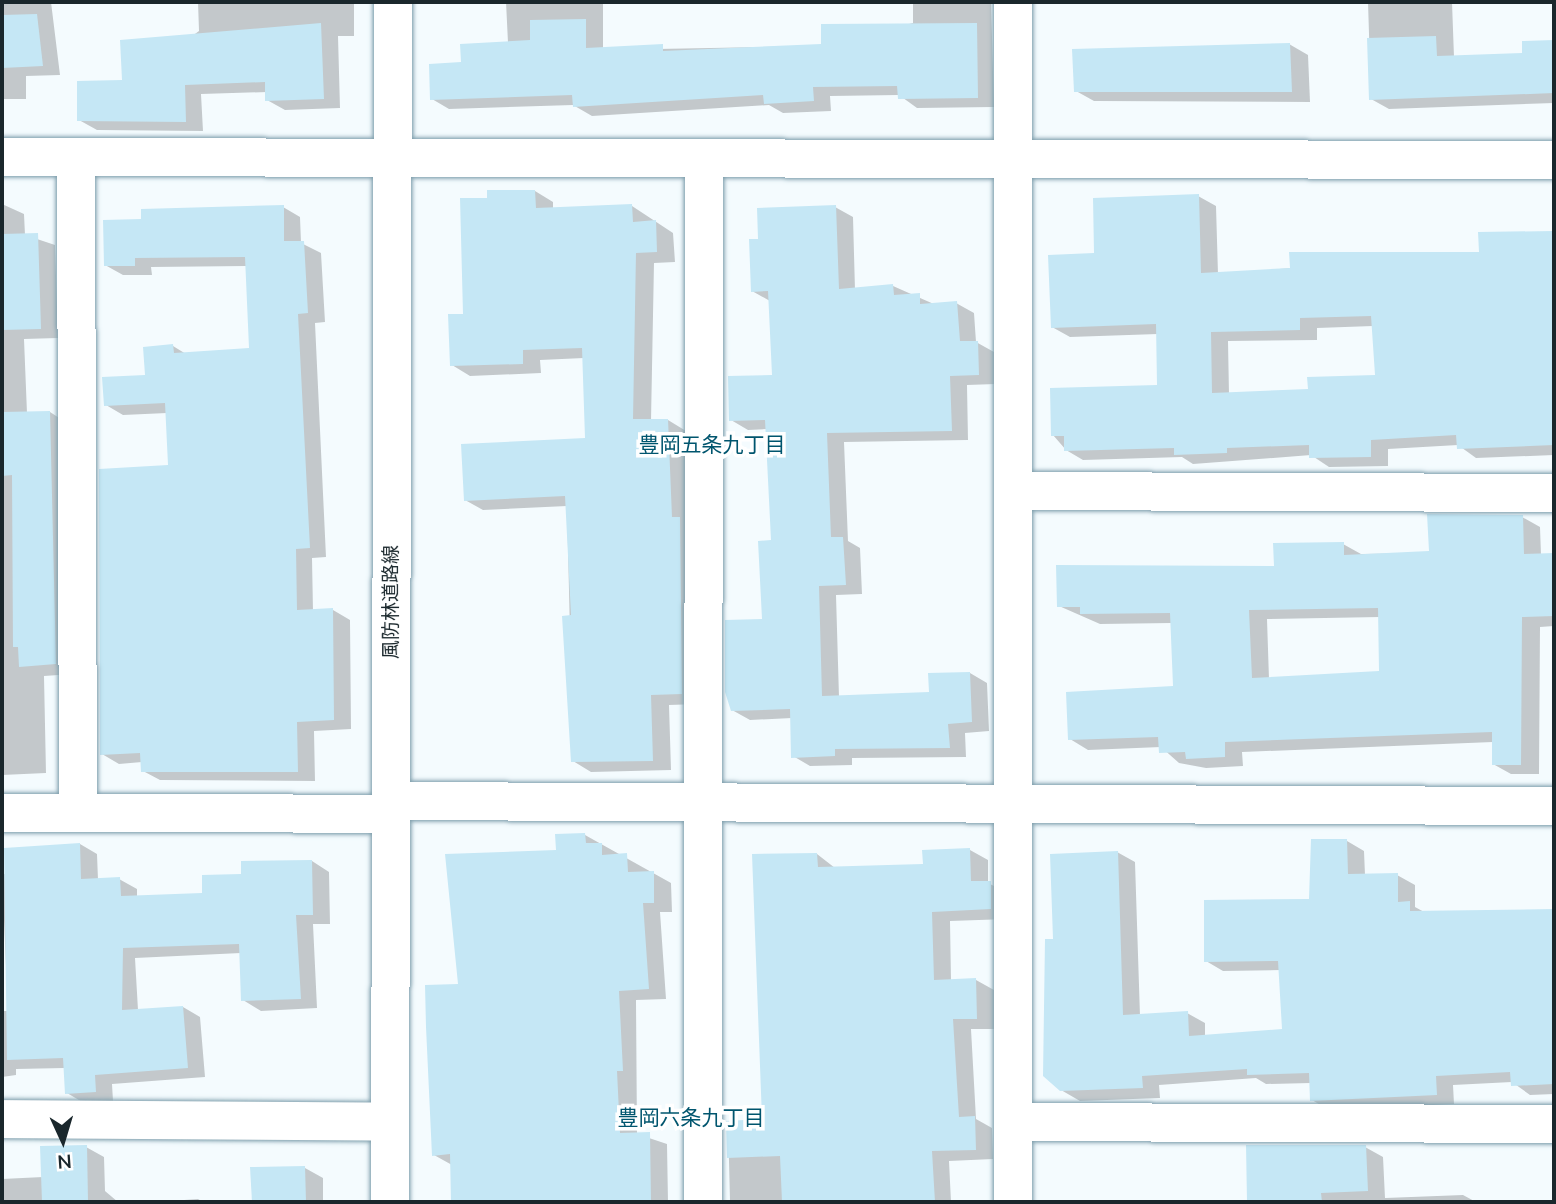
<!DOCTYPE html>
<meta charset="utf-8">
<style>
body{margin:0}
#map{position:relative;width:1556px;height:1204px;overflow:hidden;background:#f4fbfe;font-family:Mulish,"Noto Sans JP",sans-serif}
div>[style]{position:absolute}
.shadow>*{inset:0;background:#0003}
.building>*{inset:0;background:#c5e7f5}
.roads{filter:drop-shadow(0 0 2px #7f9fad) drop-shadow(0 0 2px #7f9fad)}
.minor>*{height:38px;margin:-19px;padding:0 19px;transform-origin:19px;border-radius:19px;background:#fff}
.tertiary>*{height:38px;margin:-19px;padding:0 19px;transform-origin:19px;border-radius:19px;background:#fff}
span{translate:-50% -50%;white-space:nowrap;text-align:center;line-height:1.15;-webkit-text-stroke:7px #fff;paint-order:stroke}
.street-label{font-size:19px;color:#1a272c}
.neighbourhood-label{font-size:21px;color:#00556e}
.frame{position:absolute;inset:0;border:4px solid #1a272c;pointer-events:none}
.north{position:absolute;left:28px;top:1106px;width:70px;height:70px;-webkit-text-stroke:5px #fff;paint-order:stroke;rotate:176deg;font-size:19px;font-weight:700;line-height:28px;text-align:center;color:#1a272c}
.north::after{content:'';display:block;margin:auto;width:24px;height:32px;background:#1a272c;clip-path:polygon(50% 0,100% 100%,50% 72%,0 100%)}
</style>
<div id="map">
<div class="shadow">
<i style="clip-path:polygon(2px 2px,51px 2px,60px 75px,26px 76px,26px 99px,2px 99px)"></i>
<i style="clip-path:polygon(198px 2px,354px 2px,354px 36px,338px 36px,340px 108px,285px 110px,267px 100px,267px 92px,201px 94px,203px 131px,97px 130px,79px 120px,199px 31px)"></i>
<i style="clip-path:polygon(506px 2px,603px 2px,603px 50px,823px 46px,913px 23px,913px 2px,991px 2px,994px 107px,917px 108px,899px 95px,830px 96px,831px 111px,783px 113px,769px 105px,592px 116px,573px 105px,449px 109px,432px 99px,463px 64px,508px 43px)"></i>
<i style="clip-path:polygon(1368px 2px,1452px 2px,1454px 57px,1524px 55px,1524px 43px,1554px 42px,1554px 103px,1389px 109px,1371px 99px)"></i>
<i style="clip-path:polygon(1289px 44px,1308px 55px,1310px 102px,1094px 101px,1076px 91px)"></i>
<i style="clip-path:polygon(535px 191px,553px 202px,553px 209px,632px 206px,673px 233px,675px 262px,654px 263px,651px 421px,668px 420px,686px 431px,699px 704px,669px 705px,671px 770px,591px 772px,573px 761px,567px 506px,483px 510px,465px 500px,587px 440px,584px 358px,540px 360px,541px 373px,470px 376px,452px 365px,489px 199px)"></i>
<i style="clip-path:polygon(evenodd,1198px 196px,1216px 206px,1218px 274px,1481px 253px,1480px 234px,1554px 232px,1554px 455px,1476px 458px,1458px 445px,1388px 449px,1388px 466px,1329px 467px,1311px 455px,1193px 464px,1182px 457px,1083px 460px,1066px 450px,1053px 435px,1159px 387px,1158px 334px,1070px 337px,1052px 327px,1096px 255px,1198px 196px,1373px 326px,1376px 377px,1309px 390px,1229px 394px,1228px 341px,1317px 340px,1317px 328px,1373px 326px)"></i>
<i style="clip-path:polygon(2px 204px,24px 214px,25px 235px,55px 245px,58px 338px,24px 339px,27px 413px,50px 412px,67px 423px,73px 674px,44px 676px,46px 773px,2px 775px)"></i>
<i style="clip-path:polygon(283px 207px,300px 217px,301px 243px,321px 253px,325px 322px,315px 323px,326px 557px,312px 558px,313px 611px,333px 610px,350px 620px,351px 729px,314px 731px,315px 781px,160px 780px,143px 771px,142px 762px,119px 764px,102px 754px,169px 467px,167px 413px,123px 415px,106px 405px,147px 377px,173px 346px,186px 354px,251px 349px,247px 266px,151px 267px,152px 275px,123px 275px,105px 265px)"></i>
<i style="clip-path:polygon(835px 207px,853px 217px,855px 290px,893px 286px,936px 305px,956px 303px,974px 313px,976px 342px,994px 352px,996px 384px,967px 385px,968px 440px,844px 442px,848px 541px,860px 548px,862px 594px,836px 595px,839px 697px,930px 693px,970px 673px,987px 683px,989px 731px,965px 733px,966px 757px,852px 758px,852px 765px,810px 766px,793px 756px,792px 718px,750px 720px,732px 710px,764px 621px,773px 542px,767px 429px,748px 430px,731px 420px,774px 377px,770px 301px,752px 291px,760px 241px)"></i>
<i style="clip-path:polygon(evenodd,1522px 517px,1540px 527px,1541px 555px,1554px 555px,1554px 626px,1540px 627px,1539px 774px,1511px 774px,1493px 764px,1493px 742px,1242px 752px,1243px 766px,1206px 768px,1179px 763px,1161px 747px,1088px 750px,1070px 739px,1174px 687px,1172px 623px,1100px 624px,1059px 606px,1276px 567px,1343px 544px,1361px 554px,1430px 553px,1522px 517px,1380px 617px,1381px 673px,1269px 679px,1267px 619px,1380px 617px)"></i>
<i style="clip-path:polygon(585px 835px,671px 883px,672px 912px,660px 912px,666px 999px,636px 1000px,637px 1134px,667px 1144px,668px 1202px,453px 1202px,452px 1165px,434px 1155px,460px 985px,557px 852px)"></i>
<i style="clip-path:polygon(1347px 841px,1364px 851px,1365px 875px,1397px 875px,1415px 885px,1415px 907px,1426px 913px,1554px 911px,1554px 1094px,1530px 1095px,1512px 1082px,1453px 1085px,1454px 1104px,1329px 1110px,1312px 1100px,1311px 1083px,1266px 1084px,1256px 1078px,1159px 1085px,1160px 1098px,1080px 1101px,1061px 1090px,1055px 940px,1117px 852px,1135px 862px,1140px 1016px,1187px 1013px,1205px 1023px,1205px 1037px,1284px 1031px,1281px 970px,1223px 971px,1206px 961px,1311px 900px)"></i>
<i style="clip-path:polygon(80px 844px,97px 854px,98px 880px,119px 879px,137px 889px,137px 897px,204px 894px,243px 876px,312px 861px,329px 872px,330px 924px,313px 924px,317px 1008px,261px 1011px,243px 1000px,241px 953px,135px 958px,138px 1010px,183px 1007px,200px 1017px,205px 1077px,112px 1084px,113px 1101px,84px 1103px,67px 1093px,65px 1068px,16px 1069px,16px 1075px,2px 1077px,2px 1011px,8px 1011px,2px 875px)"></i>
<i style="clip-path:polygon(970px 850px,988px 860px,988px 883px,1008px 893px,1008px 919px,950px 921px,951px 981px,976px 980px,994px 990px,994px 1029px,971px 1029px,976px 1119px,992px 1128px,993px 1159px,949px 1161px,951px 1202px,730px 1202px,728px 1122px,763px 1121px,817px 854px,835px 868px,925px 866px)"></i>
<i style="clip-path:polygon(1248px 1146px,1365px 1147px,1383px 1157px,1385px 1198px,1463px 1195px,1476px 1202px,1249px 1202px)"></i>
<i style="clip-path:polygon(86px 1147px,104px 1157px,105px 1191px,118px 1202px,2px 1202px,2px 1179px,43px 1177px)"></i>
<i style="clip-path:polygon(305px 1168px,323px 1178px,323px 1202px,253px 1202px,252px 1169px)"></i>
<i style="clip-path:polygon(198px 1199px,203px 1202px,156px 1202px)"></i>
</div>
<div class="building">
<i style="clip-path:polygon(37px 14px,43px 66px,2px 68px,2px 15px)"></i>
<i style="clip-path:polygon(586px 19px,586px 48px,663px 44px,663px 51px,821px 44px,821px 24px,977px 23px,978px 98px,898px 99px,897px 86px,813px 87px,814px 101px,764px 104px,763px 95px,573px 107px,572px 95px,430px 100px,429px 64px,461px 62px,460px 44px,530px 40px,530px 20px)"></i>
<i style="clip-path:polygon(321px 23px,324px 99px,265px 101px,265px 82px,185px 85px,186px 122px,77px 121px,77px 81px,122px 80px,120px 40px)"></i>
<i style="clip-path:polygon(1436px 36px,1437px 56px,1522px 53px,1522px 41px,1554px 40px,1554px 93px,1369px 100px,1367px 38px)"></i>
<i style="clip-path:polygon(1290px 43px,1292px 92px,1074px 92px,1072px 49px)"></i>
<i style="clip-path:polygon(487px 190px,535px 190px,536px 208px,632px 204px,633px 222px,656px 220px,657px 252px,636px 253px,633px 419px,668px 419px,672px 517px,680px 517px,682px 694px,651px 695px,653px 761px,571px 762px,562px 616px,571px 615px,565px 496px,464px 501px,461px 444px,585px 438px,582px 348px,523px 350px,523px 364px,450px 366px,448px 314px,463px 314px,460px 198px,487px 198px)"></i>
<i style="clip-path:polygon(evenodd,1199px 194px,1201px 273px,1290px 268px,1289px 252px,1479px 252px,1478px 232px,1554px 231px,1554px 445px,1457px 449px,1456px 435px,1371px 440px,1371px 457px,1309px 458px,1309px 445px,1227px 448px,1227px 453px,1174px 455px,1174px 448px,1064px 451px,1064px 436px,1051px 436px,1050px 388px,1157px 385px,1156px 324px,1051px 328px,1048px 255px,1094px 253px,1093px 198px,1199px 194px,1371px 316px,1375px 375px,1307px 377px,1308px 389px,1212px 393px,1211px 332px,1300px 330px,1300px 318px,1371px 316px)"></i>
<i style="clip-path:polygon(284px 205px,284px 241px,304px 241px,308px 313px,298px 314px,310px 548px,296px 549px,297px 610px,333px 608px,334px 720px,297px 722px,298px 772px,141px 772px,140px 753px,100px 755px,99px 469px,168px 465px,165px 403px,104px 406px,102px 377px,145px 375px,143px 347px,173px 344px,174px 353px,249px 348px,245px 257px,135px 258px,135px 266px,104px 266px,103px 220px,141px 219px,141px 209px)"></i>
<i style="clip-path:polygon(836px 205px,839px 289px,893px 284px,894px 295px,920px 293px,920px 304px,957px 301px,960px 341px,978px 341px,979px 375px,950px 376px,952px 431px,827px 433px,831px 537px,843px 537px,846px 585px,819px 586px,822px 696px,929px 692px,928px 673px,970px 672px,972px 722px,948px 724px,950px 748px,835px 749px,835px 756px,791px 758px,790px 709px,731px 711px,725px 692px,725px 620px,762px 619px,758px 541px,771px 540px,765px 420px,729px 421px,728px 376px,772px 375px,768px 291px,751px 292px,749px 239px,758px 239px,757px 208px)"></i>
<i style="clip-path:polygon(38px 233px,41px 329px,2px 330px,2px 234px)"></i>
<i style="clip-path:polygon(50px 411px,56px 664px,19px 667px,18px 647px,13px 647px,12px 475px,2px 476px,2px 412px)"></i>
<i style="clip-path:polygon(evenodd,1427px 514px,1523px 515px,1524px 554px,1554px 553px,1554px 616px,1522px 617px,1521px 765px,1492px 765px,1492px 732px,1225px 742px,1225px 757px,1186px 759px,1185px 752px,1159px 753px,1158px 737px,1068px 740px,1066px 692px,1173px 686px,1170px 613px,1080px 614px,1080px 607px,1057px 607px,1056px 565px,1274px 566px,1273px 543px,1344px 542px,1344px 555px,1429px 551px,1427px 514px,1378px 608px,1379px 671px,1252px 678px,1249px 610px,1378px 608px)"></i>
<i style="clip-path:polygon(585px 833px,586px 843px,602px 843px,602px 855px,627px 853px,628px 872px,654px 871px,654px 903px,643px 903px,649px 989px,619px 991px,623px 1071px,617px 1071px,620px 1133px,650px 1132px,651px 1202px,451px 1202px,450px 1154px,432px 1156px,426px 1027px,425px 985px,458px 984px,445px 854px,556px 850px,555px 834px)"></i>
<i style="clip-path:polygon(1311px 839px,1347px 839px,1348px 874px,1398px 873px,1398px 902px,1410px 901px,1410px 911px,1554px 909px,1554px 1084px,1511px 1086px,1510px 1072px,1436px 1076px,1437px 1095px,1310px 1101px,1309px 1073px,1247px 1075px,1247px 1069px,1142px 1076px,1143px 1088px,1060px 1091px,1043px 1076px,1045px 939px,1053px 939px,1050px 854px,1118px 851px,1123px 1015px,1188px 1011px,1189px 1036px,1282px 1029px,1278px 961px,1204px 962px,1204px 900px,1309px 899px)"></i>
<i style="clip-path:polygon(80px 843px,81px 879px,120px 877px,121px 896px,202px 893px,202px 875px,241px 874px,241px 861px,312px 860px,313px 915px,296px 915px,301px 999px,241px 1001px,239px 944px,123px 948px,122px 1010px,183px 1006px,188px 1068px,95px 1075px,96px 1092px,65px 1094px,63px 1058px,7px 1060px,4px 848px)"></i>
<i style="clip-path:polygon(970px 848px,971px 881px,991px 881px,991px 909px,932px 912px,934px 980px,976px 978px,977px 1019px,953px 1019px,959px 1117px,975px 1116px,976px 1150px,932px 1151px,935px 1202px,782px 1202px,780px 1156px,727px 1158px,726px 1121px,762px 1119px,752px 854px,817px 853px,818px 867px,923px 864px,922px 850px)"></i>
<i style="clip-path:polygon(87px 1145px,88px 1202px,42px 1202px,40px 1146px)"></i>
<i style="clip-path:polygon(1246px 1145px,1366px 1145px,1368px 1191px,1321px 1193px,1322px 1202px,1247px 1202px)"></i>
<i style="clip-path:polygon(305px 1166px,306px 1202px,252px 1202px,250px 1167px)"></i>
</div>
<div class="roads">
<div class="minor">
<i style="left:1013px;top:2px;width:1200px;rotate:90deg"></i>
<i style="left:2px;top:157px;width:1552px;rotate:0.11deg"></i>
<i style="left:76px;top:157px;width:656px;rotate:89.83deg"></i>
<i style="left:1013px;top:491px;width:541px;rotate:0.21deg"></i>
<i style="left:391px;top:801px;width:1163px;rotate:0.25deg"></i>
<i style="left:2px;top:813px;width:389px;rotate:0.1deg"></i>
<i style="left:2px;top:1119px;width:388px;rotate:0.4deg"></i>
<i style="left:1013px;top:1122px;width:541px;rotate:0.21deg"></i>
<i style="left:703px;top:1202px;width:1043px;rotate:-89.95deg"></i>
</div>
<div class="tertiary">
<i style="left:390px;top:1202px;width:1200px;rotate:-89.86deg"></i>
</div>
</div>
<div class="street-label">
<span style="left:391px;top:602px;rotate:-90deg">風防林道路線</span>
</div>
<div class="neighbourhood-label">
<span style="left:712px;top:444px">豊岡五条九丁目</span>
<span style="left:691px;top:1117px">豊岡六条九丁目</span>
</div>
<div class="frame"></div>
<div class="north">N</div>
</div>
